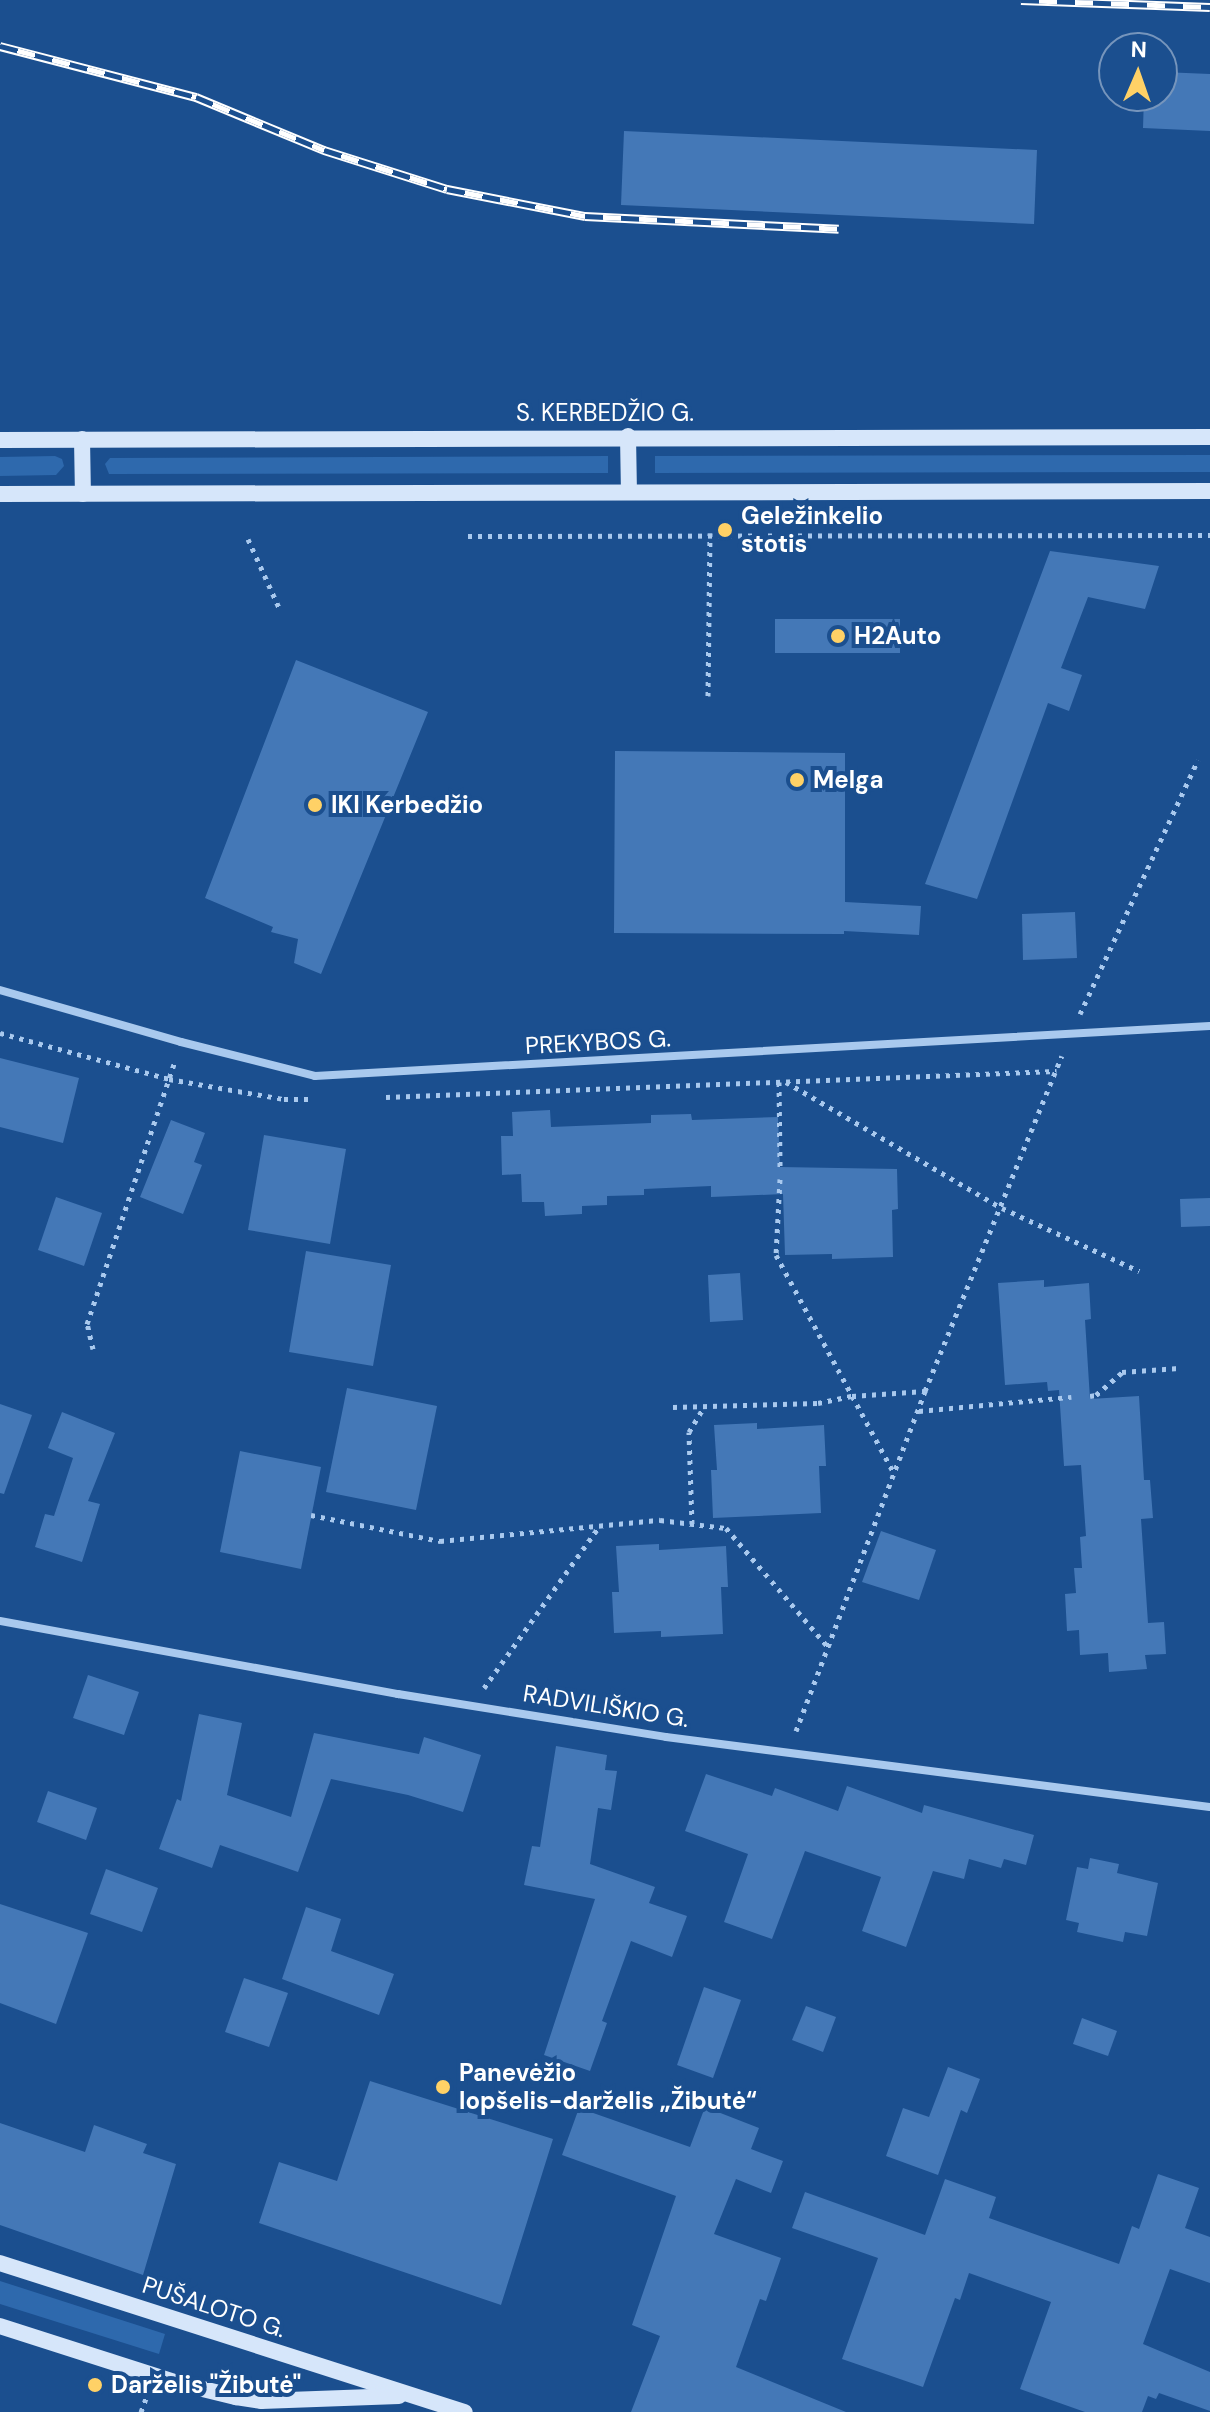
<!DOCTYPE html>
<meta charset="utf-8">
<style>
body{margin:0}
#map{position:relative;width:1210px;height:2412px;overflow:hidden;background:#1b4f8f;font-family:"DM Sans",sans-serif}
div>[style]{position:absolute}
.green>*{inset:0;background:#2e69ad}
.building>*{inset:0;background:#4478b7}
.path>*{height:5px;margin-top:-2.5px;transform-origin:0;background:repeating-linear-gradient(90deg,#a9c9ee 0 4px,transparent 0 10px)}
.minor>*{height:8px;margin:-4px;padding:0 4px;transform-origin:4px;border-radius:4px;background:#a9c9ee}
.secondary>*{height:16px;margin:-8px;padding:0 8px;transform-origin:8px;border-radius:8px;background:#d6e6fa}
.rail>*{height:9px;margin-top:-4.5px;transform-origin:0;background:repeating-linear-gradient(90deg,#1b4f8f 0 18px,#fff 0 36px);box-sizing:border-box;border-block:2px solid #fff}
.dots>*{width:22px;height:22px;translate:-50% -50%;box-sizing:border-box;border:4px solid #1b4f8f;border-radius:50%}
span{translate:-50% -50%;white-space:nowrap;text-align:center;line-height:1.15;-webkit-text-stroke:8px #1b4f8f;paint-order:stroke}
.street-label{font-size:24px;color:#fff}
.poi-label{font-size:24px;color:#fff;font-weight:700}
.left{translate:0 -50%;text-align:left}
.north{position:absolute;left:1098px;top:32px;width:80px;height:80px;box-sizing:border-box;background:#1b4f8f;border:2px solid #7695bc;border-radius:50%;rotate:2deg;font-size:22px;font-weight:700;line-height:32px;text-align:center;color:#fff}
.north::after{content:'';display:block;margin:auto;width:28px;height:36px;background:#ffd166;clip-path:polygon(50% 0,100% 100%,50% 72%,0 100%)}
</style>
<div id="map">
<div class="green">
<i style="clip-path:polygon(1210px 455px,1210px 472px,655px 473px,655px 456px)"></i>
<i style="clip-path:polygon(55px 456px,62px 459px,64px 466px,56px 475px,0 476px,0 457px)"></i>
<i style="clip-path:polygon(608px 456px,608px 473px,109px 474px,105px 464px,110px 458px)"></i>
<i style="clip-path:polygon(0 2281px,165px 2334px,159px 2354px,0 2304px)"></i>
</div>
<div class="building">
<i style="clip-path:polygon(1162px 72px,1210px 74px,1210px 131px,1143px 128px,1144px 96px,1162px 96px)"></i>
<i style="clip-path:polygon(624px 131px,1037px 150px,1034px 224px,621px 205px)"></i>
<i style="clip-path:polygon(1050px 551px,1159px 566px,1145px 609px,1088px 597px,1061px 668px,1082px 675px,1069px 711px,1048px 703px,977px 899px,925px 884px)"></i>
<i style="clip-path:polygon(775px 619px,900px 619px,900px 653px,775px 653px)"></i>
<i style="clip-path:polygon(296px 660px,428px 712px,321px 974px,294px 963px,298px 939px,271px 932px,273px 927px,205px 898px)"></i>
<i style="clip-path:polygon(615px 751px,845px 753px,845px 902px,921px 906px,919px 935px,844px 931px,844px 934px,614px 933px)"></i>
<i style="clip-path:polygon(1075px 912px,1077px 958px,1023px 960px,1022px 914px)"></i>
<i style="clip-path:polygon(0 1058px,79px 1078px,63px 1143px,0 1127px)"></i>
<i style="clip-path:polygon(550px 1110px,551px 1127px,651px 1123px,651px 1115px,691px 1114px,692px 1120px,778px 1117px,780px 1167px,897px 1169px,898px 1209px,892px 1210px,893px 1257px,832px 1259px,832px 1254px,785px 1255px,783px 1194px,711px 1197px,711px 1186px,644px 1189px,644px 1195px,607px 1196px,607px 1205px,582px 1206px,582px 1214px,545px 1216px,544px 1202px,522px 1202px,521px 1174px,502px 1175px,501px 1136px,513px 1136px,512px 1112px)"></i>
<i style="clip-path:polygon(171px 1120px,205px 1133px,194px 1162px,202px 1165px,183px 1214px,140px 1197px)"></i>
<i style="clip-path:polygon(264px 1135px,346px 1149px,330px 1244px,248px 1230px)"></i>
<i style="clip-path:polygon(56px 1197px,102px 1213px,84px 1266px,38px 1250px)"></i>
<i style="clip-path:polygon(1210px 1198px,1210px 1226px,1181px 1227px,1180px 1199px)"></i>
<i style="clip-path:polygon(306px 1251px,391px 1265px,373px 1366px,289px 1352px)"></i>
<i style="clip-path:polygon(740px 1273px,743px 1320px,710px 1322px,708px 1275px)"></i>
<i style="clip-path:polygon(1044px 1280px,1044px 1287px,1089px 1283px,1091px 1319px,1085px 1320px,1090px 1399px,1139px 1396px,1144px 1480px,1150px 1480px,1153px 1518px,1141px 1519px,1148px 1623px,1164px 1622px,1166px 1654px,1145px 1655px,1147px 1669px,1109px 1672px,1108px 1653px,1080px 1655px,1079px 1630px,1067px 1631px,1065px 1594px,1076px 1593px,1074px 1568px,1082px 1568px,1080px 1537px,1086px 1536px,1081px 1465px,1064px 1466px,1059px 1390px,1048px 1391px,1047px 1382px,1005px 1385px,998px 1283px)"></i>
<i style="clip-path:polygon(347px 1388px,437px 1406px,416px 1510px,326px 1492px)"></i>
<i style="clip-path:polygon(0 1404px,32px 1415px,4px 1494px,0 1493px)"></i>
<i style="clip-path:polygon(62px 1412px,115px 1433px,88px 1501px,100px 1504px,82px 1562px,35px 1547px,45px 1514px,54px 1516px,73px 1458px,48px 1448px)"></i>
<i style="clip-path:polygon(757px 1423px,757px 1429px,824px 1425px,826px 1466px,819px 1466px,821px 1513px,713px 1518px,711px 1470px,717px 1470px,714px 1425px)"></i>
<i style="clip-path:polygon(240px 1451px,321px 1467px,301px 1569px,220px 1552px)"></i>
<i style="clip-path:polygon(881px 1531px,936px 1550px,919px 1600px,862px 1582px)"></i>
<i style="clip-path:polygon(659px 1544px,659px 1550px,726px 1546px,728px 1587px,721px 1587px,723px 1634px,661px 1637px,661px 1631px,614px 1633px,612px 1592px,619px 1592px,616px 1546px)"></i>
<i style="clip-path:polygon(88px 1675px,139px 1692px,124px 1735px,73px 1718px)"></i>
<i style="clip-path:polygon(199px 1714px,242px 1723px,227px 1795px,291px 1817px,314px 1733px,419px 1754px,424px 1737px,481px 1755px,463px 1812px,408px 1795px,331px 1779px,298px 1872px,220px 1845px,212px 1868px,159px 1849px,177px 1799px,181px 1801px)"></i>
<i style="clip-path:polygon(556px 1746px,607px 1755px,605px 1770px,617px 1771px,611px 1810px,598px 1808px,590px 1864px,655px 1887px,649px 1903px,687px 1916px,672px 1957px,631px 1941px,602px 2021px,607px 2023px,590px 2071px,544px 2055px,595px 1899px,524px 1885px,532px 1846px,540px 1847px)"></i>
<i style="clip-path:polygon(706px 1774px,772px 1796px,775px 1788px,838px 1811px,847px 1786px,922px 1813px,924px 1805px,1034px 1835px,1026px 1865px,1004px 1859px,1001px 1868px,969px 1859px,964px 1879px,933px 1871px,906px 1947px,862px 1931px,881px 1877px,805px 1851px,772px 1939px,724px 1922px,748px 1854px,685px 1831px)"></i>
<i style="clip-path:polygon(48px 1791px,97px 1808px,86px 1840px,37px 1822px)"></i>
<i style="clip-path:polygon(1090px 1858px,1119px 1864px,1117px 1873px,1158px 1883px,1147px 1936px,1125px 1932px,1123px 1942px,1077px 1932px,1079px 1923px,1066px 1920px,1077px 1867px,1088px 1869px)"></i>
<i style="clip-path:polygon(106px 1869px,158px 1888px,142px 1932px,90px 1914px)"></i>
<i style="clip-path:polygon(0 1904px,88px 1933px,56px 2024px,0 2003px)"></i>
<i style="clip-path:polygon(306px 1907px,341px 1919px,331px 1951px,394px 1974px,379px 2015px,282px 1979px)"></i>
<i style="clip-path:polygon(244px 1978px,288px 1993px,269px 2047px,225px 2032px)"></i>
<i style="clip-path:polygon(704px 1987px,741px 2000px,713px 2078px,677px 2065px)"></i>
<i style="clip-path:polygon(806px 2006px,836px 2017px,823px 2052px,792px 2040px)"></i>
<i style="clip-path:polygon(1082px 2018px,1117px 2031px,1108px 2056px,1073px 2044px)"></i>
<i style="clip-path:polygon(948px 2067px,980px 2079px,967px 2113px,961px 2110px,938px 2175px,886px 2156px,903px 2108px,929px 2117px)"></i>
<i style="clip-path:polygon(370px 2081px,553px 2139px,501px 2305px,259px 2223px,279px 2162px,337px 2181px)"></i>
<i style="clip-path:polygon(705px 2107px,759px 2128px,751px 2149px,783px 2161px,771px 2193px,736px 2179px,714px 2234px,781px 2258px,766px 2301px,760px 2299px,736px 2367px,846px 2412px,631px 2412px,660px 2336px,632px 2325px,676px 2196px,562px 2155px,579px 2108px,690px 2147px)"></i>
<i style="clip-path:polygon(0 2123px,85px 2152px,94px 2125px,147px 2144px,143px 2153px,176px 2164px,143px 2275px,0 2225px)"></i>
<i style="clip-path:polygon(1158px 2174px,1199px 2188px,1185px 2228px,1210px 2237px,1210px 2283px,1170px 2269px,1143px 2344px,1210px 2372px,1210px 2411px,1159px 2393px,1156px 2399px,1148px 2396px,1142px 2412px,1085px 2412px,1020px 2389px,1051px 2302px,969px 2273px,960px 2300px,955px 2298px,923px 2387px,842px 2359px,878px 2258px,792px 2228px,805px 2192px,925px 2235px,945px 2179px,996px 2197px,989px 2218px,1119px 2264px,1132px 2226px,1139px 2229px)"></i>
</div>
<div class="path">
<i style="left:468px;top:536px;width:742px;rotate:-0.08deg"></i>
<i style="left:248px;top:539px;width:78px;rotate:65.7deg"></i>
<i style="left:708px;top:696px;width:163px;rotate:-89.3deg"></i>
<i style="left:1080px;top:1014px;width:280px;rotate:-65.1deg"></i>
<i style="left:0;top:1033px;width:175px;rotate:15.2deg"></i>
<i style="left:169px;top:1079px;width:117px;rotate:9.9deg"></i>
<i style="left:284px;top:1099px;width:24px"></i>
<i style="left:779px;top:1082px;width:86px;rotate:89.3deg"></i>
<i style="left:786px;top:1082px;width:250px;rotate:30.3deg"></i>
<i style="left:1002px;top:1208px;width:151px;rotate:24.7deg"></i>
<i style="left:386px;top:1097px;width:671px;rotate:-2.22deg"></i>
<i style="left:780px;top:1179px;width:76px;rotate:93deg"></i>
<i style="left:776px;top:1255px;width:248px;rotate:61.6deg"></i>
<i style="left:93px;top:1349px;width:26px;rotate:-103deg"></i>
<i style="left:87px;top:1324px;width:277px;rotate:-71.5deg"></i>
<i style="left:1090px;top:1396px;width:6px;rotate:-9deg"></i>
<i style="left:1096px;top:1395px;width:35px;rotate:-41deg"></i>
<i style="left:1122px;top:1372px;width:57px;rotate:-4deg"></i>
<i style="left:673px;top:1407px;width:145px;rotate:-1.6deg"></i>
<i style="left:818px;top:1403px;width:35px;rotate:-12deg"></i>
<i style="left:852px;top:1396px;width:73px;rotate:-3.9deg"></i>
<i style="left:919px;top:1411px;width:153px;rotate:-5.3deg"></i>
<i style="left:311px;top:1515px;width:132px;rotate:11.4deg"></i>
<i style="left:440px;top:1541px;width:221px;rotate:-5.5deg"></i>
<i style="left:660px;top:1520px;width:66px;rotate:6.9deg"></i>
<i style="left:726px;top:1528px;width:158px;rotate:49.4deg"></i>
<i style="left:692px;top:1524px;width:92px;rotate:-91.9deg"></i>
<i style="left:689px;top:1432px;width:29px;rotate:-59deg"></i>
<i style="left:484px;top:1688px;width:198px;rotate:-54.5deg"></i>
<i style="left:796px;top:1731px;width:364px;rotate:-69.2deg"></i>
<i style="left:925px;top:1391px;width:362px;rotate:-67.8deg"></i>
<i style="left:141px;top:2412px;width:15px;rotate:-70deg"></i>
</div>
<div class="minor">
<i style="left:0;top:990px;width:188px;rotate:16deg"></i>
<i style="left:181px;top:1042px;width:138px;rotate:14.2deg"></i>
<i style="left:315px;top:1076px;width:896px;rotate:-3.2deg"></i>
<i style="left:0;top:1621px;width:405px;rotate:10.4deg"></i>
<i style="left:398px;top:1694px;width:271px;rotate:9.1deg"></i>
<i style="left:666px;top:1737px;width:548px;rotate:7.33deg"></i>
</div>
<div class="secondary">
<i style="left:628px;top:436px;width:56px;rotate:89deg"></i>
<i style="left:82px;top:439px;width:55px;rotate:89deg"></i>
<i style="left:0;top:440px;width:1210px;rotate:-0.14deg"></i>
<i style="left:0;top:494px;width:1210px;rotate:-0.14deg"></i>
<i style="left:0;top:2263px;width:488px;rotate:17.8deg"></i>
<i style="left:0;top:2326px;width:187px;rotate:17.8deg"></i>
<i style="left:178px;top:2383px;width:60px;rotate:13.6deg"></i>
<i style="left:236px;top:2397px;width:25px;rotate:9deg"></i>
<i style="left:261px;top:2401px;width:138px;rotate:-2.1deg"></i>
</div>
<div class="rail">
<i style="left:1021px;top:0;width:189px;rotate:2.1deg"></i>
<i style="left:0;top:46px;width:203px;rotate:14.6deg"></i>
<i style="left:196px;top:97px;width:139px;rotate:22.5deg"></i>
<i style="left:324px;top:150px;width:129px;rotate:17.6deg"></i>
<i style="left:447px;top:189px;width:141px;rotate:11.1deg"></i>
<i style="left:585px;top:216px;width:254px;rotate:2.9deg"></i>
</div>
<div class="dots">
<i style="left:725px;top:530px;background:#ffd166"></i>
<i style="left:838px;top:636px;background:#ffd166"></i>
<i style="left:797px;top:780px;background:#ffd166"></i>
<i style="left:315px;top:805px;background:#ffd166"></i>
<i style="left:443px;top:2087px;background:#ffd166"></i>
<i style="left:95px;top:2385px;background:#ffd166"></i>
</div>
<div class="street-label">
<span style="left:605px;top:413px">S. KERBEDŽIO G.</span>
<span style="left:598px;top:1042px;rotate:-3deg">PREKYBOS G.</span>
<span style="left:606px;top:1706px;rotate:9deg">RADVILIŠKIO G.</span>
<span style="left:214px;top:2307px;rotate:18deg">PUŠALOTO G.</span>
</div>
<div class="poi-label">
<span class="left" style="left:741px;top:530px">Geležinkelio<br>stotis</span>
<span class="left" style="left:854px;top:636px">H2Auto</span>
<span class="left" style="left:813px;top:780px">Melga</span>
<span class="left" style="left:331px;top:805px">IKI Kerbedžio</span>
<span class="left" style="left:459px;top:2087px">Panevėžio<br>lopšelis-darželis „Žibutė“</span>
<span class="left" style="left:111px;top:2385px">Darželis "Žibutė"</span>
</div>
<div class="north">N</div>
</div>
